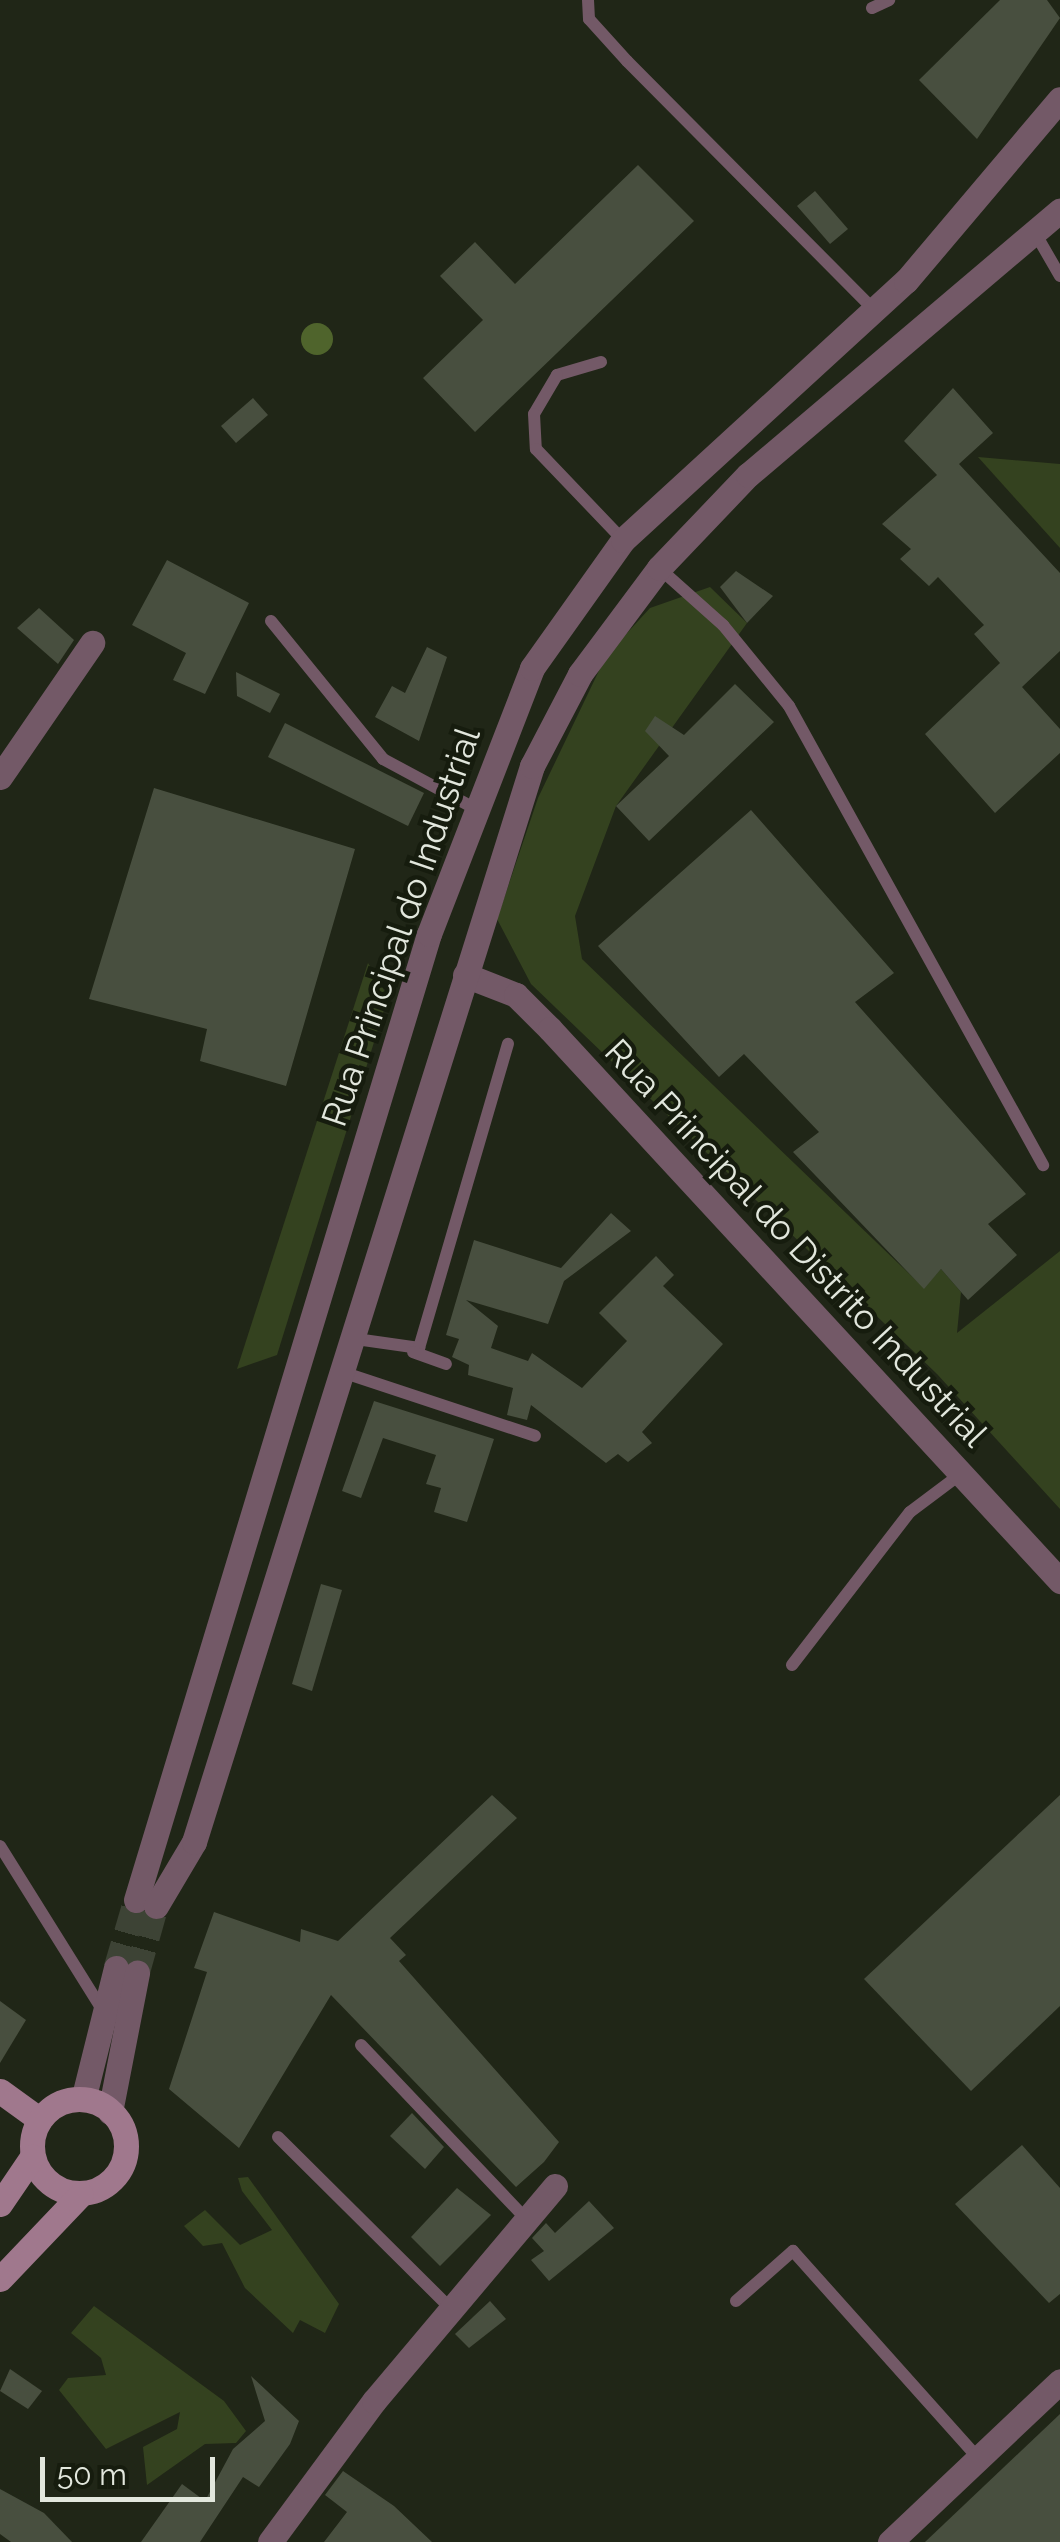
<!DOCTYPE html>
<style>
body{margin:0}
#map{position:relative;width:1060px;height:2542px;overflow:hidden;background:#202617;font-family:Raleway,sans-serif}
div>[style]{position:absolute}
.green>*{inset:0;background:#34421f}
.water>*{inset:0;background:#4f642c}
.round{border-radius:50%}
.building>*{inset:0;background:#484f3f}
.street-tunnel>*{height:25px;margin-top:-12.5px;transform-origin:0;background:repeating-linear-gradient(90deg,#3d4335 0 25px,transparent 0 37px)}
.lane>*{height:12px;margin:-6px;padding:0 6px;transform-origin:6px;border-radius:6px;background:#735967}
.street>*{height:25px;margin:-12.5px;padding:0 12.5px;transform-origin:12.5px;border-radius:12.5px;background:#735967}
.secondary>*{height:25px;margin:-12.5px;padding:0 12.5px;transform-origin:12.5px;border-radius:12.5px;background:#a0788d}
.secondary>.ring{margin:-12.5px;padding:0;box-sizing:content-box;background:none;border:25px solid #a0788d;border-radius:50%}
span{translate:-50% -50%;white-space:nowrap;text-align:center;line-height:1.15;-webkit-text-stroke:9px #161c0e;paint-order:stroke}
.street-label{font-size:35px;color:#e2e7dd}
.scale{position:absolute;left:40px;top:2457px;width:175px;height:45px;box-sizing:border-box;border:5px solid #e2e7dd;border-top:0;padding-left:12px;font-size:30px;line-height:35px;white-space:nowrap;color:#e2e7dd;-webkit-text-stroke:8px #161c0e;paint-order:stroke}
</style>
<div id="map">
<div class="green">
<i style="clip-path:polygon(978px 457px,1060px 464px,1060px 548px)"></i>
<i style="clip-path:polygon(710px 587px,747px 623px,616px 806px,575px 916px,582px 959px,924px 1288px,941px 1269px,961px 1292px,957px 1333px,1060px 1251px,1060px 1509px,937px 1374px,531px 984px,497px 919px,538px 798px,606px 656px,650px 608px)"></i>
<i style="clip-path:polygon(368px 963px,388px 997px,277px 1355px,237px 1369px)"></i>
<i style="clip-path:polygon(248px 2177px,339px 2304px,325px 2333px,300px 2320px,293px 2333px,245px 2288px,222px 2243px,203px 2246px,184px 2226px,205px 2210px,240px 2245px,272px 2230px,242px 2191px,238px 2178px)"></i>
<i style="clip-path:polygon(94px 2306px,224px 2401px,246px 2431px,236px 2443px,205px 2444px,147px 2485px,143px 2447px,177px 2429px,180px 2412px,106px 2449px,59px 2390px,68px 2378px,106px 2375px,101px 2358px,71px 2333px)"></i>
</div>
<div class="water">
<i class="round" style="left:301px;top:323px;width:32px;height:32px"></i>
</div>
<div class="building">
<i style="clip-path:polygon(1000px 0,1047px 0,1060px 18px,977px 139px,919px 80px)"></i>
<i style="clip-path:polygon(638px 165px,694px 221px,475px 432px,423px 378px,483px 320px,440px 276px,475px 242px,515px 284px)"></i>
<i style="clip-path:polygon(815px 191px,848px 229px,830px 244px,797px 206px)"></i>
<i style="clip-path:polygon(953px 388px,993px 433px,959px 464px,1060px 573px,1060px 651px,1022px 687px,1060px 729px,1060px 753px,995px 813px,925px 734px,1000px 663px,974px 634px,984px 625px,938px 577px,929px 586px,900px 559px,911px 549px,882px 524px,937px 475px,904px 441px)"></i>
<i style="clip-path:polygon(253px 398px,268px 415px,236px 443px,221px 426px)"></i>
<i style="clip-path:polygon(167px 560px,249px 603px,205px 694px,173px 680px,186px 653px,132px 625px)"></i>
<i style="clip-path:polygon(736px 571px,773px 596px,747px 623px,720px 587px)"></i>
<i style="clip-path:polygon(39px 608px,74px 640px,58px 664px,17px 628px)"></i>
<i style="clip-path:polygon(427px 647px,447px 657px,419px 741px,375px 717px,392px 686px,405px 693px)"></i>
<i style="clip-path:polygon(236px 672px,280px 694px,270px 713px,237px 696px)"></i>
<i style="clip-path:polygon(735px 684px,774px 722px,649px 841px,616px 806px,669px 756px,645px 731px,655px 716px,684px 735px)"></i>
<i style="clip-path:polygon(285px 723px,424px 793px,408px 826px,268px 757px)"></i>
<i style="clip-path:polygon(154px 788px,355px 849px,286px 1086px,200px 1061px,207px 1029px,89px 999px)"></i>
<i style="clip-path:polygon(751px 810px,894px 973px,855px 1002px,1026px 1194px,988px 1224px,1017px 1255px,968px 1300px,941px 1269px,924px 1289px,793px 1152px,819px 1132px,744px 1054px,719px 1077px,598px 946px)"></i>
<i style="clip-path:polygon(611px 1213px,631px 1231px,564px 1281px,548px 1324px,466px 1300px,498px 1326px,491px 1348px,528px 1361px,532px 1353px,582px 1388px,627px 1341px,599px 1313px,656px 1256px,674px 1275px,663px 1286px,723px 1344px,642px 1432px,652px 1443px,628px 1462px,618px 1454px,606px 1463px,531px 1405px,527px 1420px,507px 1415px,513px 1388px,468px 1375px,469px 1365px,452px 1357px,459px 1339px,446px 1335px,474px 1240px,561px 1268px)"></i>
<i style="clip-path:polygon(374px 1401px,494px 1439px,467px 1522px,434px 1512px,441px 1488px,426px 1484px,436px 1455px,383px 1438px,361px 1498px,342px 1491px)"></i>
<i style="clip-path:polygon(321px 1584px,342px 1590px,312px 1691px,292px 1684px)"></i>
<i style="clip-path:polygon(492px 1795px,517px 1818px,390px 1938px,406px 1955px,399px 1961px,559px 2142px,544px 2162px,516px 2187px,331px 1995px,239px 2148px,169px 2089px,207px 1972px,194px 1968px,214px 1912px,300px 1942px,301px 1929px,338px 1941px)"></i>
<i style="clip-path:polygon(1060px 1795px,1060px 2006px,971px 2091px,864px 1979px)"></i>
<i style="clip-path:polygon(0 2001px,26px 2020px,0 2063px)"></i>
<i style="clip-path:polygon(412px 2113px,444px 2147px,425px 2169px,390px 2136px)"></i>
<i style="clip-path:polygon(1022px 2145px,1060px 2188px,1060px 2294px,1049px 2303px,955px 2204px)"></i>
<i style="clip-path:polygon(457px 2188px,491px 2215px,440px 2266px,411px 2237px)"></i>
<i style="clip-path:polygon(589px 2201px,614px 2228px,549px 2281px,531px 2260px,544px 2251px,532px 2238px,546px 2223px,555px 2233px)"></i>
<i style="clip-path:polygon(490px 2301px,506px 2319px,469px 2348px,455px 2334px)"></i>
<i style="clip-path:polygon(10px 2369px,42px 2391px,28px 2409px,0 2391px)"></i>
<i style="clip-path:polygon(251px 2376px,299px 2421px,290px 2444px,259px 2487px,243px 2477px,200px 2542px,141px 2542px,182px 2484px,205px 2501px,233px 2449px,265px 2421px)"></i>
<i style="clip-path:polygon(1060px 2414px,1060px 2542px,925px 2542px)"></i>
<i style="clip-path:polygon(343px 2471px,394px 2506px,432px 2542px,324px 2542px,347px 2512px,325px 2495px)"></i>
<i style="clip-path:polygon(0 2489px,44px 2513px,72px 2542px,11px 2542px,0 2534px)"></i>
</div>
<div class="street-tunnel">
<i style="left:116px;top:1968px;width:71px;rotate:-73.6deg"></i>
<i style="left:137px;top:1973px;width:70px;rotate:-74.2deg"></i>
</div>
<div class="lane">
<i style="left:588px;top:0;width:19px;rotate:87deg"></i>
<i style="left:589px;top:19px;width:57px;rotate:47.9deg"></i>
<i style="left:627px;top:61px;width:348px;rotate:45.2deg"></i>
<i style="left:872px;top:8px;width:19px;rotate:-25deg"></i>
<i style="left:1034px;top:231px;width:52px;rotate:60deg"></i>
<i style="left:601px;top:362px;width:46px;rotate:163.5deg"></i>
<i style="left:557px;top:375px;width:45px;rotate:120.5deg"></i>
<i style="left:534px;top:414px;width:35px;rotate:87deg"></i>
<i style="left:536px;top:449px;width:126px;rotate:46.3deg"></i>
<i style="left:659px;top:568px;width:86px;rotate:41.7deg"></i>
<i style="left:723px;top:625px;width:104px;rotate:50.8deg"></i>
<i style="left:789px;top:706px;width:525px;rotate:61.04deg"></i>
<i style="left:271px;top:621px;width:178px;rotate:50.9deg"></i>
<i style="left:383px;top:759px;width:101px;rotate:28.3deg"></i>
<i style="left:356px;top:1339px;width:64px;rotate:8.1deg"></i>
<i style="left:419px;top:1348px;width:317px;rotate:-73.7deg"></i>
<i style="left:413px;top:1352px;width:35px;rotate:20deg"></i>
<i style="left:345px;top:1373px;width:200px;rotate:18.3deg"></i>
<i style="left:792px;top:1665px;width:193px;rotate:-52.4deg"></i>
<i style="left:910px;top:1512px;width:65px;rotate:-36.9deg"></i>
<i style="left:0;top:1846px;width:192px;rotate:58deg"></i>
<i style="left:361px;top:2045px;width:241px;rotate:46.5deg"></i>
<i style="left:278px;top:2137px;width:244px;rotate:44.8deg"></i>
<i style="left:736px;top:2301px;width:76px;rotate:-41.3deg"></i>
<i style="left:793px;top:2251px;width:276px;rotate:48.2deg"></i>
</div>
<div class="street">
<i style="left:0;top:777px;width:163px;rotate:-55.5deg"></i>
<i style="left:465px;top:975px;width:55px;rotate:21.4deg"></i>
<i style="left:516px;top:995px;width:48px;rotate:45deg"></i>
<i style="left:550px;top:1029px;width:752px;rotate:47.26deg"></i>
<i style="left:136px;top:1900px;width:1009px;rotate:-73.13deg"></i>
<i style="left:429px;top:934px;width:285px;rotate:-68.8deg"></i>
<i style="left:532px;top:668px;width:157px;rotate:-54.6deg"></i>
<i style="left:623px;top:540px;width:384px;rotate:-42.5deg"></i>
<i style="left:906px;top:281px;width:238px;rotate:-49.8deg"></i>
<i style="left:156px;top:1906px;width:74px;rotate:-59.3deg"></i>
<i style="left:194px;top:1842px;width:1128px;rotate:-72.56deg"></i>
<i style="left:532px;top:766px;width:104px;rotate:-62.4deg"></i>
<i style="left:580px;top:674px;width:132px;rotate:-53.3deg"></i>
<i style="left:659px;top:568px;width:129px;rotate:-46.3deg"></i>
<i style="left:748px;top:475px;width:409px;rotate:-40.3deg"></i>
<i style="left:84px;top:2096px;width:132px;rotate:-76deg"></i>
<i style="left:110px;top:2112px;width:142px;rotate:-79deg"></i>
<i style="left:270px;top:2542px;width:175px;rotate:-53.6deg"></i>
<i style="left:374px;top:2401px;width:281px;rotate:-49.9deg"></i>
<i style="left:890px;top:2542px;width:234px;rotate:-43.4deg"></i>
</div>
<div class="secondary">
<i style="left:0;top:2091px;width:49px;rotate:35.9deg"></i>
<i class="ring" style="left:32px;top:2099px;width:69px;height:69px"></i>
<i style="left:0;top:2204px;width:57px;rotate:-55.8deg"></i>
<i style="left:0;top:2279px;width:117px;rotate:-46.4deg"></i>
</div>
<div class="street-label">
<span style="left:401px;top:927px;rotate:-71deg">Rua Principal do Industrial</span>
<span style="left:796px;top:1243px;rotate:47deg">Rua Principal do Distrito Industrial</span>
</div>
<div class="scale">50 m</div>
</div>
